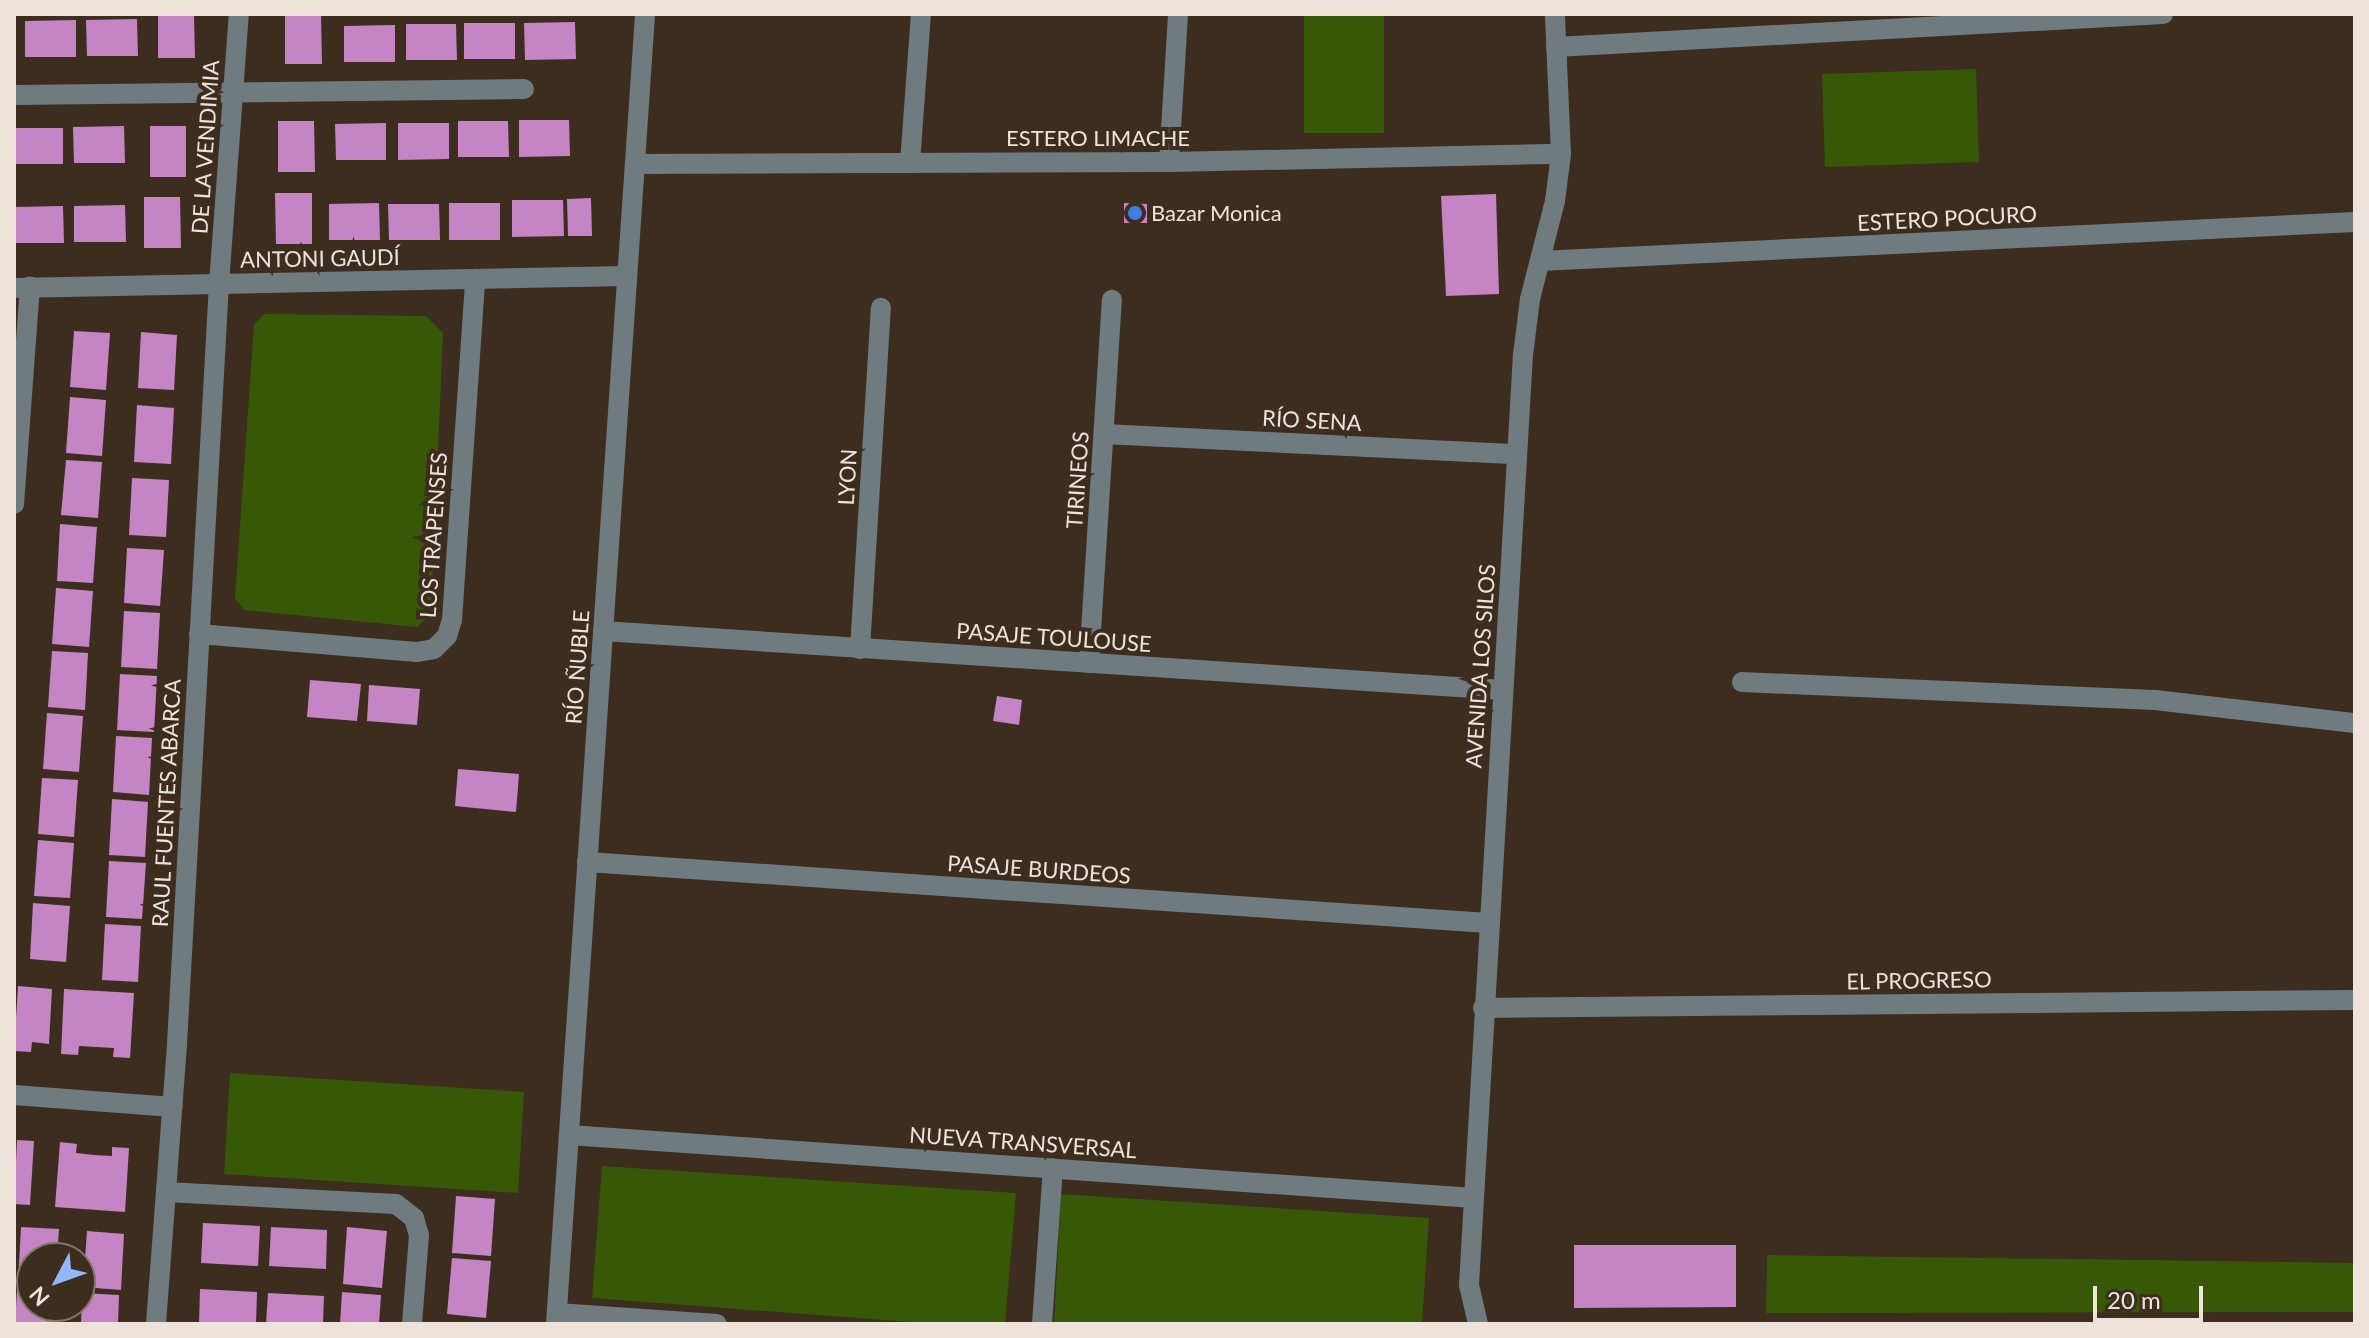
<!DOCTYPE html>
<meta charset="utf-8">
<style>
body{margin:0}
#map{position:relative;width:2369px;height:1338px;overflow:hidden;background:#3c2d1f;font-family:Lato,sans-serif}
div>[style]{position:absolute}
.green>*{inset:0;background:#375806}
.building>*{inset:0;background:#c585c5}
.minor>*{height:20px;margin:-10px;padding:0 10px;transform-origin:10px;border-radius:10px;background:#6f7b7e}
.dots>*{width:22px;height:22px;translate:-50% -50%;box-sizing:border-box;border:4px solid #3c2d1f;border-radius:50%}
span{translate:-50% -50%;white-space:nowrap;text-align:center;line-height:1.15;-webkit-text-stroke:8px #3c2d1f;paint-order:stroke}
.street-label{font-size:22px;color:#ede3da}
.poi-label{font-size:22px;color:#ede3da}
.left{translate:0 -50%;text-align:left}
.frame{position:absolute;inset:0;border:16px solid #ede3da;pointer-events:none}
.north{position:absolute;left:16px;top:1242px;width:80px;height:80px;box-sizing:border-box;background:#3c2d1f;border:2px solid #83766a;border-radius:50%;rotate:229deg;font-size:22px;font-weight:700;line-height:32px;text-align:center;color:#ede3da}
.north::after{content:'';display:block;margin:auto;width:28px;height:36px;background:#91b8fd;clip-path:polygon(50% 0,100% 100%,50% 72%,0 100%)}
.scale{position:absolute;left:2093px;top:1286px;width:110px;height:36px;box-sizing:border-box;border:4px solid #ede3da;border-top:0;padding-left:10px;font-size:24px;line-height:28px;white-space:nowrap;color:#ede3da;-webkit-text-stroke:6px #3c2d1f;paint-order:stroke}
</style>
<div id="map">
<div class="green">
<i style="clip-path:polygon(1304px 14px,1384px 14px,1384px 133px,1304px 133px)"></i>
<i style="clip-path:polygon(1976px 69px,1979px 162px,1825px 167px,1822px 74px)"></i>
<i style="clip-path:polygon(264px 314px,426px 316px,443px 333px,431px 615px,417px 627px,244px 610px,235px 598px,254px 325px)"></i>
<i style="clip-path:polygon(230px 1073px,524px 1092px,518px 1193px,224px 1174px)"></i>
<i style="clip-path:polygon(602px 1166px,1016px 1193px,1005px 1324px,938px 1324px,592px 1298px)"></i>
<i style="clip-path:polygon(1061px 1194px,1429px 1218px,1422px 1324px,1054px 1324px)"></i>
<i style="clip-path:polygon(1767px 1255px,2355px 1263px,2355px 1312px,1766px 1313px)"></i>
</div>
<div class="building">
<i style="clip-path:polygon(158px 14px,194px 14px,195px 58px,158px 58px)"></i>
<i style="clip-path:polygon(285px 14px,321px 14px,322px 64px,285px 64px)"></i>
<i style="clip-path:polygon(137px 19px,138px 56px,87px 56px,86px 20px)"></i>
<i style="clip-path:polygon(76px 20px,76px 57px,25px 57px,25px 21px)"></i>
<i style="clip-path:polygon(575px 22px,576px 59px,525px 60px,524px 23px)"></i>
<i style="clip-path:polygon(464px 23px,515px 23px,515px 59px,464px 59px)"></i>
<i style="clip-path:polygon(406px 24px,456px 24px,457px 60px,406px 60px)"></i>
<i style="clip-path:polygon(395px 25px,395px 62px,344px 62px,344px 26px)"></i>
<i style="clip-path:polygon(519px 120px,569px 120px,570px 156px,519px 157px)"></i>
<i style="clip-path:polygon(278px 121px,314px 121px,315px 172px,278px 172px)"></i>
<i style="clip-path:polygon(458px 121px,508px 121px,509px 157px,458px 157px)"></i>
<i style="clip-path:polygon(386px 123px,386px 160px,336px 160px,335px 124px)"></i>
<i style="clip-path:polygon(398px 123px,449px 123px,449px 159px,398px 160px)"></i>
<i style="clip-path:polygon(124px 126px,125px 163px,74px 163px,73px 127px)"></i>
<i style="clip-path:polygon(150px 126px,186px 126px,186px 177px,150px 177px)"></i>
<i style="clip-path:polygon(14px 128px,63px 128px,63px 164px,14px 164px)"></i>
<i style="clip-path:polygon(275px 193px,312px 193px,312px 244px,276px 244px)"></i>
<i style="clip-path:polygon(1496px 194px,1499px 294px,1446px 296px,1441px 196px)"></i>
<i style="clip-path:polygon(144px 197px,180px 197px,181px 248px,144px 248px)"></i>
<i style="clip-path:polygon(591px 198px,592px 236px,568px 236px,567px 199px)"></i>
<i style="clip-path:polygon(512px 200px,563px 200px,564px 236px,512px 237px)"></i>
<i style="clip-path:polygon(379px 203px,380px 240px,329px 240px,329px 204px)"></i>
<i style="clip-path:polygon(449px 203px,500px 203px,500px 240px,449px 240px)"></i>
<i style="clip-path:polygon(1124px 203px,1147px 204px,1147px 223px,1124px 223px)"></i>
<i style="clip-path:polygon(388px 204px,439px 204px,440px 240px,389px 240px)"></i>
<i style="clip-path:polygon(125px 205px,126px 242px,74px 242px,74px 206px)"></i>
<i style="clip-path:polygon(63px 206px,64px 243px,14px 243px,14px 207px)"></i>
<i style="clip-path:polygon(74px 331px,110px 333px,106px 390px,70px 387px)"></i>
<i style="clip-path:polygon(141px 332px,177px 335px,174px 390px,138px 388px)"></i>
<i style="clip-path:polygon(70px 397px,106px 400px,102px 456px,66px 453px)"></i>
<i style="clip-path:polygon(137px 405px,174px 408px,171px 464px,134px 462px)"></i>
<i style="clip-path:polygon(66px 460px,102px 462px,98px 518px,61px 515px)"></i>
<i style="clip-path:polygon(132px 478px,169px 480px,166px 537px,129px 535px)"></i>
<i style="clip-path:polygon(60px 524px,97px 527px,93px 583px,57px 581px)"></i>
<i style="clip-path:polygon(127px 548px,164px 550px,160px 606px,124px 603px)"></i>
<i style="clip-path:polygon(56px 588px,93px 591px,89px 647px,52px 644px)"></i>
<i style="clip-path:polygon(124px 611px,160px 613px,157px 669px,121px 667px)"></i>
<i style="clip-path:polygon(52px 651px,88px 653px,85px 710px,48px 707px)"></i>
<i style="clip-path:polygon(120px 674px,157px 676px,154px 732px,117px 730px)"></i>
<i style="clip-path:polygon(310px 680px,361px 684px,357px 721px,307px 717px)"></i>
<i style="clip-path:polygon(369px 685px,420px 689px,417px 725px,367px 721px)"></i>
<i style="clip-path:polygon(997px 696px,1022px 700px,1019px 725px,993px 721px)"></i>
<i style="clip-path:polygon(47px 713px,83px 716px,79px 772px,43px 769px)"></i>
<i style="clip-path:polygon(116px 736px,152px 738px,149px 795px,113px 792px)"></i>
<i style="clip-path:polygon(458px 769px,519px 774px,516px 812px,455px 806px)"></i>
<i style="clip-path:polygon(42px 778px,78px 780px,74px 837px,38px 834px)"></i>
<i style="clip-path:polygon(112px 799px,148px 802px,145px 857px,109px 855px)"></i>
<i style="clip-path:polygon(38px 840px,74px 843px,70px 898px,34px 896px)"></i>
<i style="clip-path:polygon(109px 861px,146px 863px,142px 919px,106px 917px)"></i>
<i style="clip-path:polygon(33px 903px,70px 906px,66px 962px,30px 959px)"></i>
<i style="clip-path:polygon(105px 924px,141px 926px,138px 982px,102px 980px)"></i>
<i style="clip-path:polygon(18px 986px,52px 989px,49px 1044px,32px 1042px,31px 1052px,14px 1051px)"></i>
<i style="clip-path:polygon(64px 989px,134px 993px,130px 1058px,113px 1057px,114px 1048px,79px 1046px,78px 1055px,61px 1054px)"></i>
<i style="clip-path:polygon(17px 1140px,34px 1141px,30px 1205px,14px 1204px)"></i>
<i style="clip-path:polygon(60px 1142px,77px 1144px,76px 1153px,94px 1155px,112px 1156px,112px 1147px,129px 1148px,125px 1212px,55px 1207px)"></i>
<i style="clip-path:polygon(456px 1196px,495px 1199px,491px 1256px,452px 1253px)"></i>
<i style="clip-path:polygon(203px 1223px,260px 1226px,258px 1266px,201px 1263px)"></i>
<i style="clip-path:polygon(21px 1227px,59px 1229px,57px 1258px,32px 1258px,32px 1284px,18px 1283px)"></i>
<i style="clip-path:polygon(271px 1227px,327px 1230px,326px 1269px,269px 1266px)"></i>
<i style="clip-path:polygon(347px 1227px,387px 1231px,382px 1288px,343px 1284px)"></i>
<i style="clip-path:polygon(87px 1231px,124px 1234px,121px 1290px,83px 1287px)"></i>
<i style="clip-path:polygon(1574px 1245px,1736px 1245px,1736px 1307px,1574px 1308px)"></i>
<i style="clip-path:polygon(452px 1258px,491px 1261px,486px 1318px,447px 1314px)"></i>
<i style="clip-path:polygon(17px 1289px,32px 1290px,32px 1306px,53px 1306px,52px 1324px,15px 1324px)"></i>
<i style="clip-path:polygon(200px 1289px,257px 1292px,256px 1324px,199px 1324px)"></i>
<i style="clip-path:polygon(342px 1292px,381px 1295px,379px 1324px,340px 1324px)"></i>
<i style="clip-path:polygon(82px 1293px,119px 1295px,118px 1324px,81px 1324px)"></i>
<i style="clip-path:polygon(268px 1293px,324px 1296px,323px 1324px,266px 1324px)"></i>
</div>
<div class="minor">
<i style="left:1556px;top:47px;width:608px;rotate:-3.11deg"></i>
<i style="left:14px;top:95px;width:510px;rotate:-0.67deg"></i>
<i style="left:1169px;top:162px;width:148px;rotate:-86.5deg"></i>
<i style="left:910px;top:163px;width:149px;rotate:-85.8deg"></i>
<i style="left:635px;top:164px;width:534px;rotate:-0.21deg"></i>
<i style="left:1169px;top:162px;width:392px;rotate:-1.2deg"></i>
<i style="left:1540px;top:261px;width:816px;rotate:-2.74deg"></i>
<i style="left:14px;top:288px;width:613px;rotate:-1.12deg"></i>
<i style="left:1104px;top:434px;width:413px;rotate:2.8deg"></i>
<i style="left:14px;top:504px;width:218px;rotate:-85.8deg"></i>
<i style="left:603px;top:631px;width:902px;rotate:3.75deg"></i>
<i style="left:199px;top:634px;width:219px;rotate:4.7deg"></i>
<i style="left:417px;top:652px;width:17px;rotate:-10deg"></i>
<i style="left:434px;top:649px;width:18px;rotate:-45deg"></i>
<i style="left:447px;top:636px;width:17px;rotate:-73deg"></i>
<i style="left:452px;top:620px;width:342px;rotate:-86.1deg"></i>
<i style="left:860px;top:649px;width:342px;rotate:-86.5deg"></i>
<i style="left:1089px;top:663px;width:364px;rotate:-86.4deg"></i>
<i style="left:1742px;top:682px;width:413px;rotate:2.5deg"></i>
<i style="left:2155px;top:700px;width:201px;rotate:6.6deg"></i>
<i style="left:587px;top:862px;width:903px;rotate:3.87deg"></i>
<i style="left:1483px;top:1008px;width:872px;rotate:-0.53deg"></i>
<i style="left:14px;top:1095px;width:159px;rotate:4.3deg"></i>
<i style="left:569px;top:1135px;width:907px;rotate:3.98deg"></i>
<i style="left:166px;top:1192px;width:230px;rotate:3deg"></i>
<i style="left:396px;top:1204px;width:23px;rotate:38deg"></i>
<i style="left:414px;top:1218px;width:18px;rotate:74deg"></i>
<i style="left:419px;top:1235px;width:89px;rotate:94.5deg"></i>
<i style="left:557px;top:1313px;width:160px;rotate:3.9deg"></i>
<i style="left:156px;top:1324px;width:281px;rotate:-85.7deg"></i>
<i style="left:177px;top:1044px;width:761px;rotate:-86.84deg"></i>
<i style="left:219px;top:284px;width:271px;rotate:-85.8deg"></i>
<i style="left:556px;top:1324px;width:1313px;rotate:-86.11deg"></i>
<i style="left:1042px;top:1324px;width:156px;rotate:-86deg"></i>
<i style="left:1478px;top:1324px;width:40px;rotate:-103deg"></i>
<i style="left:1469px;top:1285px;width:932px;rotate:-86.68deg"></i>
<i style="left:1523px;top:355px;width:56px;rotate:-82.9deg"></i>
<i style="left:1530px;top:299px;width:101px;rotate:-75.7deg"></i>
<i style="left:1555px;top:201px;width:47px;rotate:-82.7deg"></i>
<i style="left:1561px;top:154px;width:140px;rotate:-92.5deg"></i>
</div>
<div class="dots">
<i style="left:1135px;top:213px;background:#3f7fe0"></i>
</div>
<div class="street-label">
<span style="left:1098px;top:138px">ESTERO LIMACHE</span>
<span style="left:205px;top:147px;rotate:-86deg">DE LA VENDIMIA</span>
<span style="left:1947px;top:218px;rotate:-3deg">ESTERO POCURO</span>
<span style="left:320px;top:258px;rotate:-1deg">ANTONI GAUDÍ</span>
<span style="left:1312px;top:420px;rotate:3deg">RÍO SENA</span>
<span style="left:847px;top:477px;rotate:-87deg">LYON</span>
<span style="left:1077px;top:480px;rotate:-86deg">TIRINEOS</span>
<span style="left:433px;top:535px;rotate:-86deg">LOS TRAPENSES</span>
<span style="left:1054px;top:637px;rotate:4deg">PASAJE TOULOUSE</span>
<span style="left:1480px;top:666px;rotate:-86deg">AVENIDA LOS SILOS</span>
<span style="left:577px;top:667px;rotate:-86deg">RÍO ÑUBLE</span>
<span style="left:166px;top:803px;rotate:-87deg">RAUL FUENTES ABARCA</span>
<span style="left:1039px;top:869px;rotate:4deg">PASAJE BURDEOS</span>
<span style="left:1919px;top:980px;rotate:-1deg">EL PROGRESO</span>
<span style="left:1023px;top:1142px;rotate:4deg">NUEVA TRANSVERSAL</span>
</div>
<div class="poi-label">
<span class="left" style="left:1151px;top:213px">Bazar Monica</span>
</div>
<div class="frame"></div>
<div class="north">N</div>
<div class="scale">20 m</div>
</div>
